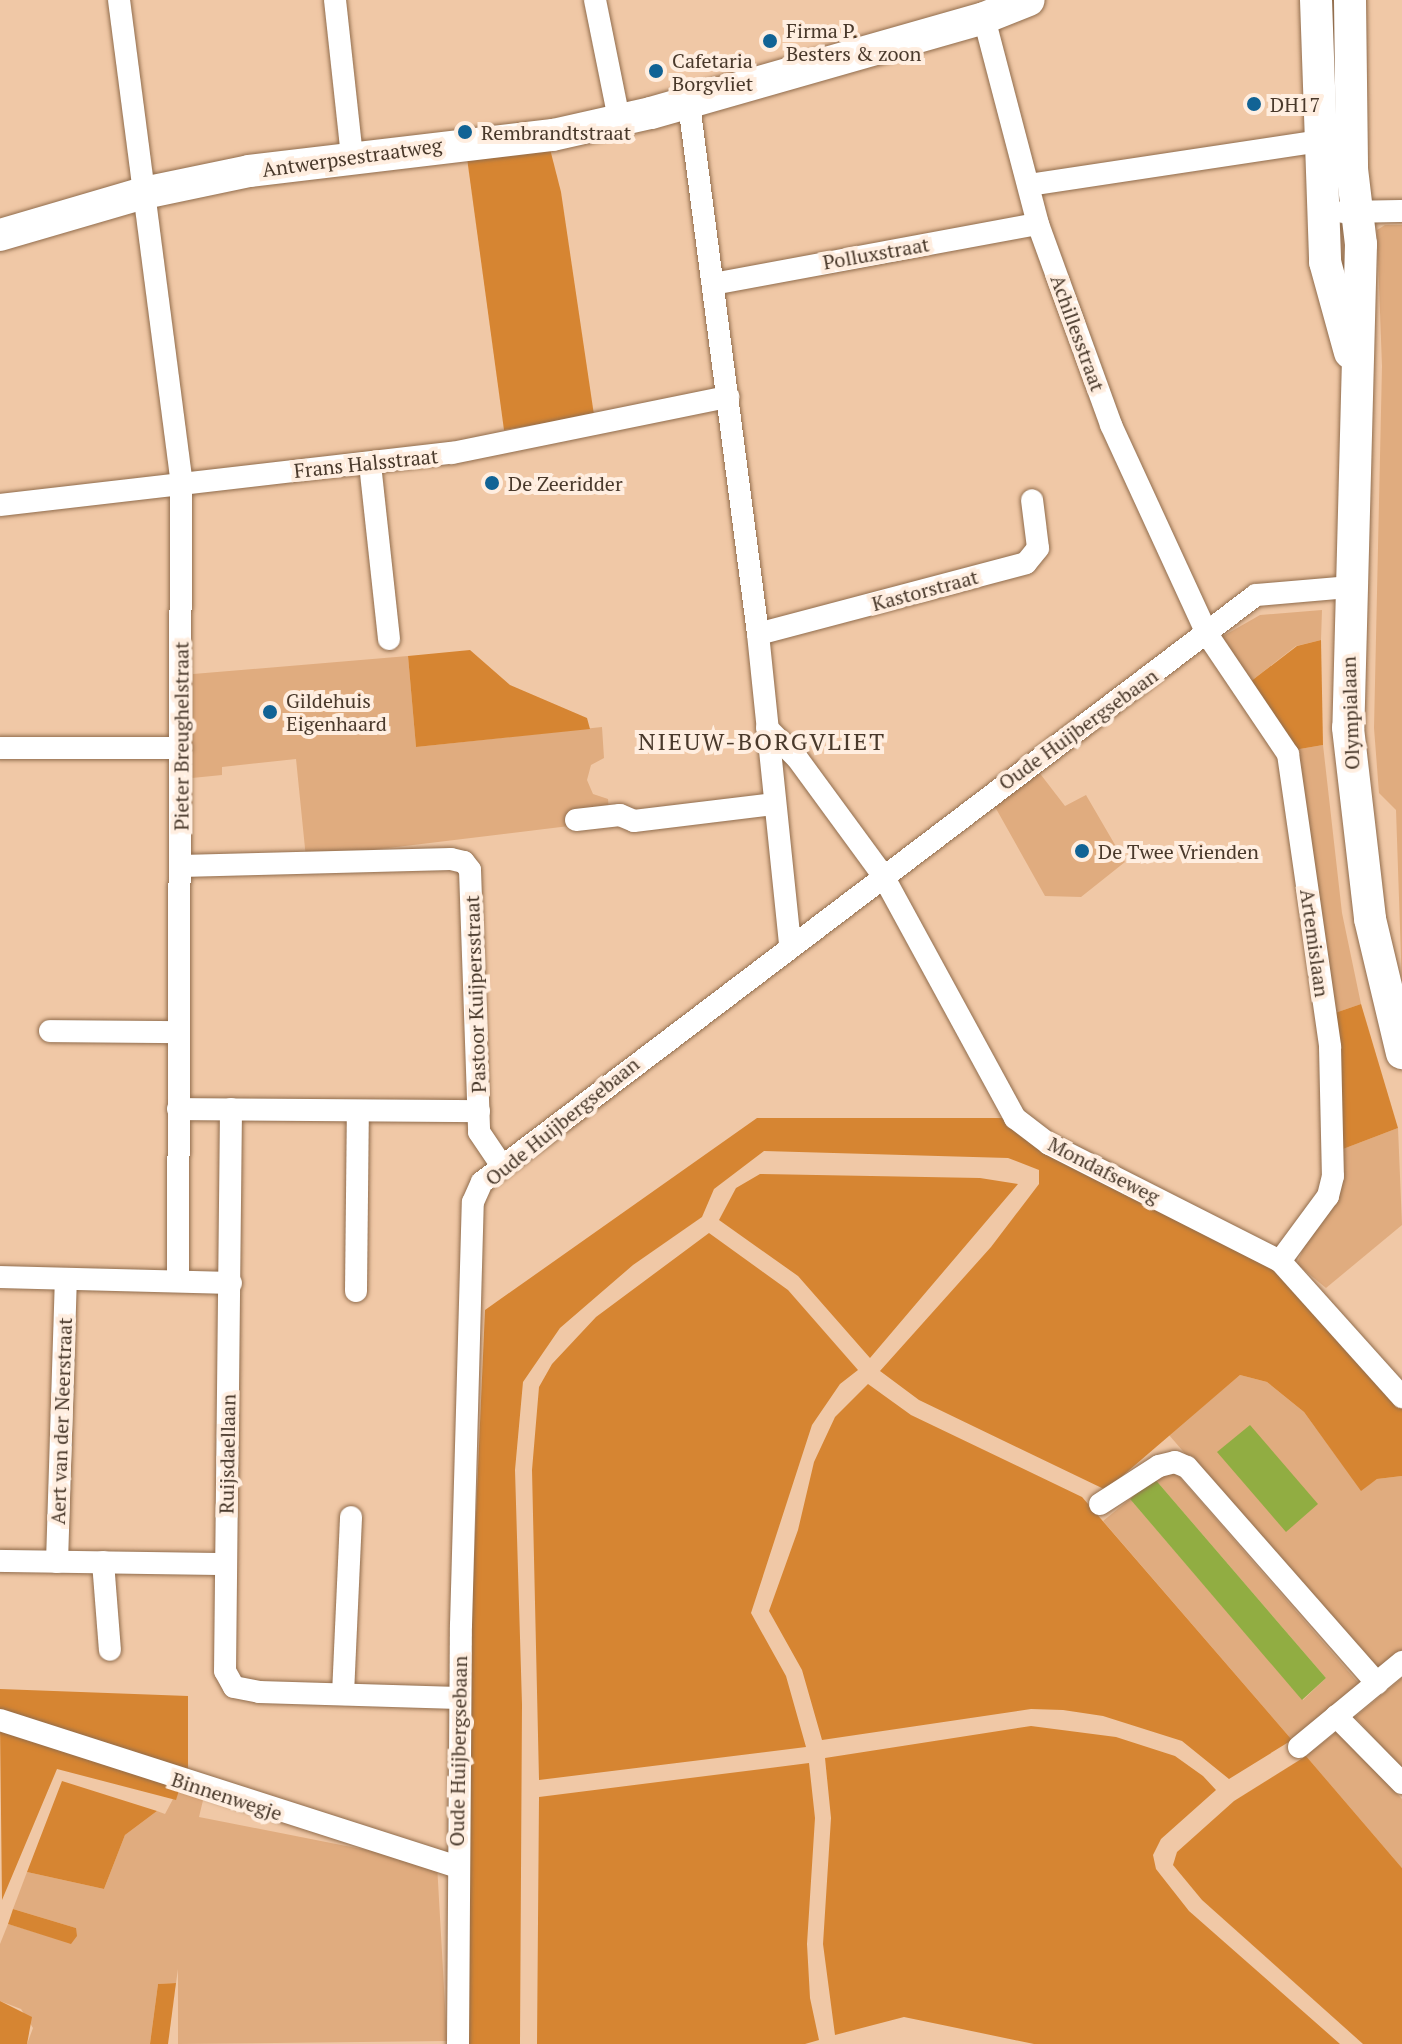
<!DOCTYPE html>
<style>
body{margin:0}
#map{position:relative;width:1402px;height:2044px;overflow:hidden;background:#f0c8a6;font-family:"PT Serif",serif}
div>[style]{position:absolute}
.green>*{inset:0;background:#e0ac7f}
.forest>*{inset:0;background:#d68532}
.water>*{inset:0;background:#91ad42}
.roads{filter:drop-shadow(0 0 2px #906c4c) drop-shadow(0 0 2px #906c4c)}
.street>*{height:22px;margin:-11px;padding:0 11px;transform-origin:11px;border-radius:11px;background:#fff}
.secondary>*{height:32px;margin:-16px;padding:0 16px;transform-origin:16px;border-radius:16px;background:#fff}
.dots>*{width:22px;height:22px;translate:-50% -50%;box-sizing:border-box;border:4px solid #ffeee0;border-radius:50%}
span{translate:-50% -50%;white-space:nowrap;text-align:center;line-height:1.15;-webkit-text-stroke:8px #ffeee0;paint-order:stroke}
.poi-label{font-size:20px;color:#49392b}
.left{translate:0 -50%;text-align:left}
.street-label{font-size:20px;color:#49392b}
.quarter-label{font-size:24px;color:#49392b;letter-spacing:2px}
</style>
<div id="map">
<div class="green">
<i style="clip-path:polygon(1385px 225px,1402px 225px,1402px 987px,1396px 810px,1379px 793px,1374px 728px,1382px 366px,1377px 230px)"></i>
<i style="clip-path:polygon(1322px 610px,1321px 640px,1296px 646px,1246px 685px,1218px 639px,1260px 615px)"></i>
<i style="clip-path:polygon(408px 656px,416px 747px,602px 727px,604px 758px,591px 765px,587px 780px,593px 794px,608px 799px,610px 821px,306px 858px,296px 759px,222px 767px,222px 775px,192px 778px,193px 674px)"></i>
<i style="clip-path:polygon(1323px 745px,1342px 913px,1361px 1004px,1332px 1014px,1294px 750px)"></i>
<i style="clip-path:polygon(1038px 771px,1065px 806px,1086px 795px,1125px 862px,1081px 897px,1045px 896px,994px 805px)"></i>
<i style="clip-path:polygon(1398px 1128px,1402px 1225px,1326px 1288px,1297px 1264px,1343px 1149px)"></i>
<i style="clip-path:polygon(1240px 1375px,1267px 1382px,1304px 1412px,1361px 1490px,1377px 1479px,1402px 1476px,1402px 1650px,1375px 1673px,1169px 1435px)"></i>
<i style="clip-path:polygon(1169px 1465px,1360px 1685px,1292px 1740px,1103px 1521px,1130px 1499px,1303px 1700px,1326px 1678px,1154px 1478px)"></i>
<i style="clip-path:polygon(1402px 1678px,1402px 1769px,1355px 1717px)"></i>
<i style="clip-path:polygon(1339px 1730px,1402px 1799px,1402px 1868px,1306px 1756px)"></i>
<i style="clip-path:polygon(181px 1784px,205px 1792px,199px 1817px,437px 1864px,447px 2041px,178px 2044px,178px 1969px,176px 1983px,158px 1984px,150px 2044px,27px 2044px,33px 2028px,21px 2009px,0 2001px,0 1944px,8px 1924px,71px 1943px,76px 1928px,13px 1909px,27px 1872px,104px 1889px,125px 1835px,157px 1811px,165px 1814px)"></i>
</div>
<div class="forest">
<i style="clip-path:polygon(549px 145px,561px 192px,594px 415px,504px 430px,467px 158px)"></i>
<i style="clip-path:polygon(1321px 640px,1323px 745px,1294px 750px,1246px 685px,1297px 646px)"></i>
<i style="clip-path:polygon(470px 650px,510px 685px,587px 718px,590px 729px,416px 747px,408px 656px)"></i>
<i style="clip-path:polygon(1361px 1004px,1398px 1128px,1343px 1149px,1332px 1014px)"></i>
<i style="clip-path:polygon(757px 1118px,1015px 1118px,1270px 1267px,1304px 1294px,1402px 1408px,1402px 1476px,1377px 1479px,1361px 1491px,1304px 1412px,1267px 1382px,1240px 1375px,1106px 1490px,919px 1400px,880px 1371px,991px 1247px,1039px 1184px,1039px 1170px,1008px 1158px,764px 1151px,714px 1189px,702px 1217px,633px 1265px,560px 1328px,523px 1382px,515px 1470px,522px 1704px,520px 2044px,464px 2044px,464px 1786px,485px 1310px)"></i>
<i style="clip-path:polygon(760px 1174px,980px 1178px,1018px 1184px,870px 1358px,798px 1276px,719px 1220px,736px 1188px)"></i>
<i style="clip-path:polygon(709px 1233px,788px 1290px,858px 1370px,840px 1384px,812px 1425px,751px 1613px,786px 1676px,806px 1747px,539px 1780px,532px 1470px,539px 1387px,552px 1364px,596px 1317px)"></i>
<i style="clip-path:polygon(868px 1384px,911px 1415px,1082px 1497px,1292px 1740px,1229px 1779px,1182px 1741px,1103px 1716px,1063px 1710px,1031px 1709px,822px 1740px,802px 1670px,769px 1611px,798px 1530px,814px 1462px,835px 1417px)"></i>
<i style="clip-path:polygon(0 1689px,188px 1696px,188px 1772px,0 1712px)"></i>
<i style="clip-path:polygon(0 1725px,181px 1784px,176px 1800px,57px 1769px,2px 1900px)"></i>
<i style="clip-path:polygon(1031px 1726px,1116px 1737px,1175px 1756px,1203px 1776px,1216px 1790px,1161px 1839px,1153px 1855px,1156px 1869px,1189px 1911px,1340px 2044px,1034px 2044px,904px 2017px,835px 2035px,823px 1944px,831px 1818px,825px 1758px)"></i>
<i style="clip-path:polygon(1306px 1756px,1402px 1868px,1402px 2044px,1363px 2044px,1202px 1900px,1173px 1865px,1177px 1852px,1234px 1801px)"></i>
<i style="clip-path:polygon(809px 1763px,815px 1818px,807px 1944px,810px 1998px,819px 2040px,805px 2044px,537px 2044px,539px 1797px)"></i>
<i style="clip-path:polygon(62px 1781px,157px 1811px,125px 1835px,104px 1889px,27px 1872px)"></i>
<i style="clip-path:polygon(13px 1909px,76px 1928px,77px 1936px,71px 1944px,8px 1924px)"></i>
<i style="clip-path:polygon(176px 1983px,168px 2044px,150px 2044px,158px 1984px)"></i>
<i style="clip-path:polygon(0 2001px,32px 2017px,27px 2044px,0 2044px)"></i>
</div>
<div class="water">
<i style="clip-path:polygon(1250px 1425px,1318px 1504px,1286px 1532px,1217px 1452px)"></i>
<i style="clip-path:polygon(1154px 1478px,1326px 1678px,1302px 1700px,1130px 1499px)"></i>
</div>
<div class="roads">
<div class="street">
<i style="left:119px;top:0;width:484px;rotate:82.6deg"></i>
<i style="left:181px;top:480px;width:801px;rotate:90.21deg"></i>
<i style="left:335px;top:0;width:157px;rotate:83.8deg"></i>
<i style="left:595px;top:0;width:121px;rotate:78.6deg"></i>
<i style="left:984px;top:18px;width:213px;rotate:75.3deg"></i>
<i style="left:1038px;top:224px;width:214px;rotate:70deg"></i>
<i style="left:1111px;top:425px;width:230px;rotate:65.3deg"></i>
<i style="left:1207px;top:634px;width:145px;rotate:56deg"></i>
<i style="left:1288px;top:754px;width:296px;rotate:81.8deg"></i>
<i style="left:1330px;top:1047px;width:129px;rotate:88.7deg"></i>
<i style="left:1333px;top:1176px;width:21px;rotate:104deg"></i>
<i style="left:1328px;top:1196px;width:81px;rotate:126.4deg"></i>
<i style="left:689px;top:104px;width:534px;rotate:82.58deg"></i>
<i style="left:758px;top:634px;width:312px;rotate:84.1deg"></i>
<i style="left:1029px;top:185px;width:281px;rotate:-8.6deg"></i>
<i style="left:1343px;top:212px;width:59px;rotate:-1deg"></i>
<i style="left:713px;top:284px;width:330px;rotate:-10.5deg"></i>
<i style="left:370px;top:464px;width:176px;rotate:83.8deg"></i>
<i style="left:0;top:505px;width:455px;rotate:-6.6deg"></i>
<i style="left:452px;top:453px;width:282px;rotate:-11.5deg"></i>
<i style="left:758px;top:634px;width:277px;rotate:-14.8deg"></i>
<i style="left:1026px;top:563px;width:19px;rotate:-51deg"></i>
<i style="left:1038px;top:548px;width:48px;rotate:-97.1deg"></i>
<i style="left:767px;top:728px;width:42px;rotate:45deg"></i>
<i style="left:797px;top:758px;width:144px;rotate:53.8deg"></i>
<i style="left:882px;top:874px;width:278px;rotate:61.4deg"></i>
<i style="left:1015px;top:1118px;width:43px;rotate:37.4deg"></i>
<i style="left:1049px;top:1144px;width:259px;rotate:26.9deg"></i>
<i style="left:1280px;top:1261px;width:183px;rotate:48.1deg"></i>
<i style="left:0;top:748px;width:181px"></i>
<i style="left:576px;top:820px;width:44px;rotate:-6.5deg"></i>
<i style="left:620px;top:815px;width:15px;rotate:23deg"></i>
<i style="left:634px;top:821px;width:142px;rotate:-6.9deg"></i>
<i style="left:181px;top:866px;width:270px;rotate:-1.5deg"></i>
<i style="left:451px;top:859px;width:13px;rotate:13deg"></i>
<i style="left:464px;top:862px;width:10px;rotate:53deg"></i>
<i style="left:470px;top:870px;width:262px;rotate:88deg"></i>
<i style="left:479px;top:1132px;width:40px;rotate:56deg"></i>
<i style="left:50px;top:1031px;width:127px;rotate:0.5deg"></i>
<i style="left:178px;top:1109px;width:301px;rotate:0.4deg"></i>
<i style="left:231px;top:1109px;width:562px;rotate:90.61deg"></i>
<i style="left:225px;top:1671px;width:18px;rotate:61deg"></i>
<i style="left:234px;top:1687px;width:25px;rotate:11deg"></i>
<i style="left:259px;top:1692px;width:200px;rotate:1.7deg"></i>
<i style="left:0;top:1277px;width:231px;rotate:1.5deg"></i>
<i style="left:356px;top:1291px;width:180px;rotate:-89.4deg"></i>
<i style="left:1100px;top:1504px;width:70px;rotate:-32.8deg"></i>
<i style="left:1159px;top:1466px;width:16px;rotate:-14deg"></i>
<i style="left:1175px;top:1462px;width:13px;rotate:23deg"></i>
<i style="left:1187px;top:1467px;width:288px;rotate:48.7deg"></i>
<i style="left:0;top:1561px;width:225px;rotate:0.8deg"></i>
<i style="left:57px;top:1562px;width:283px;rotate:-88.2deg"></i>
<i style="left:103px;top:1562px;width:88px;rotate:85.5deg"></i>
<i style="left:343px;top:1694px;width:177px;rotate:-87.4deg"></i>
<i style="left:1336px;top:1716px;width:94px;rotate:45.4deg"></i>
<i style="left:0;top:1720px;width:480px;rotate:17.8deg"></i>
<i style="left:1299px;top:1747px;width:134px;rotate:-39.5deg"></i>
<i style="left:458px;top:2044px;width:419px;rotate:-89.6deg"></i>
<i style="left:461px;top:1625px;width:423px;rotate:-88.4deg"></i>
<i style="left:473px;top:1202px;width:22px;rotate:-66deg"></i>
<i style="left:482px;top:1182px;width:971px;rotate:-37.18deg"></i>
<i style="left:1256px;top:595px;width:93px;rotate:-4.9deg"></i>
</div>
<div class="secondary">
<i style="left:1316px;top:0;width:262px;rotate:88deg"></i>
<i style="left:1325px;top:262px;width:94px;rotate:74.6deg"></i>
<i style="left:1350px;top:0;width:169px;rotate:89.3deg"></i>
<i style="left:1352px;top:169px;width:76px;rotate:83.2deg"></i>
<i style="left:1361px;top:244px;width:484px;rotate:91.5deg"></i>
<i style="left:1348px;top:728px;width:192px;rotate:83.4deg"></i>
<i style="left:1370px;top:919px;width:138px;rotate:76.6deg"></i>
<i style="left:0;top:235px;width:150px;rotate:-16.3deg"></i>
<i style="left:144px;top:193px;width:107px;rotate:-11.8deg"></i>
<i style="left:249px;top:171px;width:306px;rotate:-6.8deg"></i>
<i style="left:553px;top:135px;width:100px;rotate:-12.7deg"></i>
<i style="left:651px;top:113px;width:346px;rotate:-15.9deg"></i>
<i style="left:984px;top:18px;width:48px;rotate:-21.8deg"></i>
</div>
</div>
<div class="dots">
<i style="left:770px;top:41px;background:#116395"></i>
<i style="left:656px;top:71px;background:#116395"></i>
<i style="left:1254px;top:104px;background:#116395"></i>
<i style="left:465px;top:132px;background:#116395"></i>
<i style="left:492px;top:483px;background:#116395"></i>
<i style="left:270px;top:712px;background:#116395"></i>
<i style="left:1082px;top:851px;background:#116395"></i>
</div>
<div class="poi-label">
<span class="left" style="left:786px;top:42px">Firma P.<br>Besters &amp; zoon</span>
<span class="left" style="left:672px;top:72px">Cafetaria<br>Borgvliet</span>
<span class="left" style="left:1270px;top:104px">DH17</span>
<span class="left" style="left:481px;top:132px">Rembrandtstraat</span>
<span class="left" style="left:508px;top:483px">De Zeeridder</span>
<span class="left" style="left:286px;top:712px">Gildehuis<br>Eigenhaard</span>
<span class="left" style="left:1098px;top:851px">De Twee Vrienden</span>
</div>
<div class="street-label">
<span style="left:352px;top:157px;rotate:-8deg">Antwerpsestraatweg</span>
<span style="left:876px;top:253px;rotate:-10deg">Polluxstraat</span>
<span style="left:1078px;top:333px;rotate:70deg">Achillesstraat</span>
<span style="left:366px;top:463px;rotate:-6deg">Frans Halsstraat</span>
<span style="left:925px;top:590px;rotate:-15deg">Kastorstraat</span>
<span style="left:1350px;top:713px;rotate:-92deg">Olympialaan</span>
<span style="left:1078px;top:729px;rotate:-36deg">Oude Huijbergsebaan</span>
<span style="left:181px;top:736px;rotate:-90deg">Pieter Breughelstraat</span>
<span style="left:1315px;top:943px;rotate:82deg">Artemislaan</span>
<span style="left:475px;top:994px;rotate:-92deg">Pastoor Kuijpersstraat</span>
<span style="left:562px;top:1121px;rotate:-39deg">Oude Huijbergsebaan</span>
<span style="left:1104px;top:1170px;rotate:27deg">Mondafseweg</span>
<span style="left:61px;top:1421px;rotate:-88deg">Aert van der Neerstraat</span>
<span style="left:227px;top:1454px;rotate:-89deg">Ruijsdaellaan</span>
<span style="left:458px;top:1751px;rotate:-89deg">Oude Huijbergsebaan</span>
<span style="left:227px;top:1796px;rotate:18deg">Binnenwegje</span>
</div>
<div class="quarter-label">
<span style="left:762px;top:742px">NIEUW-BORGVLIET</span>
</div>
</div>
